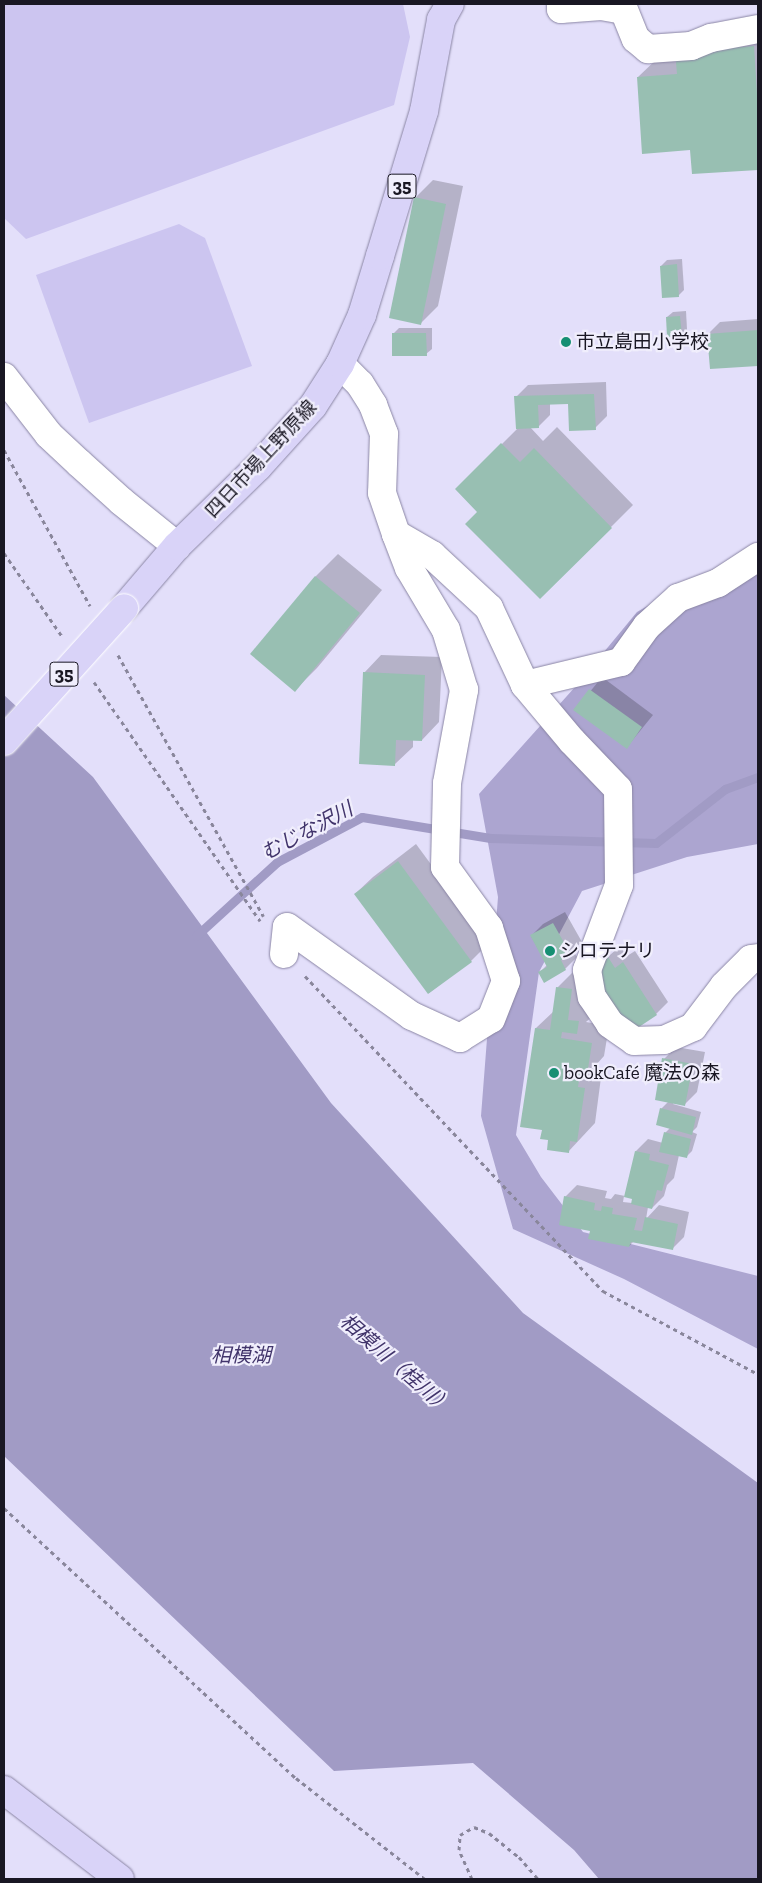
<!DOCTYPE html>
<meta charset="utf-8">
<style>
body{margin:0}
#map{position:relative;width:762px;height:1883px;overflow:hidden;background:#e3dffa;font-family:"Zilla Slab","Noto Sans JP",serif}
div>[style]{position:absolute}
.green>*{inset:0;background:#ccc5f0}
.forest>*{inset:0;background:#aca5d0}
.water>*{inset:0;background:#a19bc5}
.shadow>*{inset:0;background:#0003}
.stream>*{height:9px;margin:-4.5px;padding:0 4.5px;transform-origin:4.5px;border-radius:4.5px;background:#a19bc5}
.building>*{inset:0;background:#98bfb2}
.path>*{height:3px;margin-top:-1.5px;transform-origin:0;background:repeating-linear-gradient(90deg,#89869b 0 4px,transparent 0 8px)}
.roads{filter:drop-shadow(0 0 1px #8a85a4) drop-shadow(0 0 1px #8a85a4)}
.minor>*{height:28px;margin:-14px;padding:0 14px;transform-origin:14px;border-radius:14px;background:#fff}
.major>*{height:28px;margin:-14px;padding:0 14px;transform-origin:14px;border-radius:14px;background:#d9d3f8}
.bridges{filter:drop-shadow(0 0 1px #fff) drop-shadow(0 0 1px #fff)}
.major-bridge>*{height:28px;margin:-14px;padding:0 14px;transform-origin:14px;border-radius:14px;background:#d9d3f8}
.dots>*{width:14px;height:14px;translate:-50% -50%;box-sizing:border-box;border:2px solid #f0eefc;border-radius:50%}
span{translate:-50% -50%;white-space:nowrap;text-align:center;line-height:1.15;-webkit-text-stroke:4.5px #f0eefc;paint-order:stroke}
.shield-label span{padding:1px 4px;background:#f0eefc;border:1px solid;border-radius:4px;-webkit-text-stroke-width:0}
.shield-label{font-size:18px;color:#191723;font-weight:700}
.poi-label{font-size:19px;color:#191723}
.left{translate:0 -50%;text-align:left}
.street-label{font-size:19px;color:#191723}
.water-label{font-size:20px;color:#41346b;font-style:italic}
.frame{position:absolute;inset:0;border:5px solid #191723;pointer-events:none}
</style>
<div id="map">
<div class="green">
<i style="clip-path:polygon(4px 4px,403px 4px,410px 37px,394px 105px,26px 239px,4px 218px)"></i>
<i style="clip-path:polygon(179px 224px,205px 238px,252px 366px,89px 423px,36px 275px)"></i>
</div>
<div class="forest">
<i style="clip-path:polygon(758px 569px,758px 844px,687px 857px,582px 891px,539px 972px,516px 1135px,541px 1177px,583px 1232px,758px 1276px,758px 1349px,624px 1279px,513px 1229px,481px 1116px,498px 897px,479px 794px,575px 687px,637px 612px,691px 581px)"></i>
</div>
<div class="water">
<i style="clip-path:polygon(4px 695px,93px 777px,331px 1103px,523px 1313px,758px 1483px,758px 1879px,599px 1879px,574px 1850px,473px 1763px,334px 1771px,4px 1456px)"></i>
</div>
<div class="shadow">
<i style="clip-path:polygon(758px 25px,758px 169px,693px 173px,691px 149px,638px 77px,661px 55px)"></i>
<i style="clip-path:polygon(433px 180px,463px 186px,438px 306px,420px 324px,415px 198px)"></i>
<i style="clip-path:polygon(682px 259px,684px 290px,678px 296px,661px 266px,667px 260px)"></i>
<i style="clip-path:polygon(686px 311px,687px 329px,681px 335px,667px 317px,673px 312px)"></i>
<i style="clip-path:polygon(758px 319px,758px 364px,711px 368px,708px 334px,720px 322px)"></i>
<i style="clip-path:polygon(399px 328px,432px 328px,432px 349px,426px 354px,393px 334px)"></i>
<i style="clip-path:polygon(606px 382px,607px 416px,595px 428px,569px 403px,550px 403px,550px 415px,538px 427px,530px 427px,543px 441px,557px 427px,633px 505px,540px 598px,479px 512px,457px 489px,517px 429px,516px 397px,528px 385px)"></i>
<i style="clip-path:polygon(338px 554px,382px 590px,317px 668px,295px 690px,252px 654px,316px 576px)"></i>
<i style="clip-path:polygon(381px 655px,442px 657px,439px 722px,422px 740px,413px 740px,413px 747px,395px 764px,364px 673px)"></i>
<i style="clip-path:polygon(602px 677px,653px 715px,627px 747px,575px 710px)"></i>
<i style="clip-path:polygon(416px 844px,489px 943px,471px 961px,429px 993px,355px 894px,373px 877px)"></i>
<i style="clip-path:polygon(565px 912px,582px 942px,573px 950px,577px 957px,565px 969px,539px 973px,547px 965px,531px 936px,543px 924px)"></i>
<i style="clip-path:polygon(620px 946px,627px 956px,635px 951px,668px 1002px,656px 1014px,600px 964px)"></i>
<i style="clip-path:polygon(575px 970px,594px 1015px,586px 1022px,609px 1026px,604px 1056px,596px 1065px,595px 1069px,602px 1070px,595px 1123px,568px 1152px,550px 1139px,543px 1129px,536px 1028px,554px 1011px,557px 988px)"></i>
<i style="clip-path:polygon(evenodd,676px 1047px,705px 1052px,697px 1092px,685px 1104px,674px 1102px,673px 1104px,701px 1112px,697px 1127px,692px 1132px,697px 1134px,692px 1151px,686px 1157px,679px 1155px,674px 1178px,667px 1185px,664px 1196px,652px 1208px,648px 1207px,646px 1219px,659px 1205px,689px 1212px,684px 1237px,672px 1249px,634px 1241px,629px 1246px,591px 1230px,565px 1197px,577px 1185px,607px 1191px,605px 1198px,611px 1199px,615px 1194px,625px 1196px,636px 1151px,648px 1139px,663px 1143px,665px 1133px,670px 1128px,661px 1109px,669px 1101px,664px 1059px,676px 1047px,624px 1196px,633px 1198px,632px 1203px,623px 1202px,624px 1196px)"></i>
</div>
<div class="stream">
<i style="left:196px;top:936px;width:110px;rotate:-42.4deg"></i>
<i style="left:277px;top:862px;width:96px;rotate:-27.9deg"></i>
<i style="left:362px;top:817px;width:130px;rotate:9.3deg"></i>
<i style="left:490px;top:838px;width:166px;rotate:1.7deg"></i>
<i style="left:656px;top:843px;width:88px;rotate:-38deg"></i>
<i style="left:725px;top:789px;width:35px;rotate:-20deg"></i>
</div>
<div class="building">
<i style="clip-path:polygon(754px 46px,758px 110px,758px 170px,692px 174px,690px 150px,642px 154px,637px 77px,677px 74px,675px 51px)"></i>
<i style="clip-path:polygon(414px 197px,446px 204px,421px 325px,389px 318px)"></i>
<i style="clip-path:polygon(677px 264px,679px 297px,662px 298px,660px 266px)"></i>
<i style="clip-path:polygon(680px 316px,682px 336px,667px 337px,666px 317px)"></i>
<i style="clip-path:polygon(758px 330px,758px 366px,710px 369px,707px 334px)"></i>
<i style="clip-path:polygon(392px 333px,426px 333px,427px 356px,392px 356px)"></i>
<i style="clip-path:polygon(594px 394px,596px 430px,569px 431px,568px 404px,538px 405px,539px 428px,516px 429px,514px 396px)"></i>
<i style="clip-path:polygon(501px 443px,520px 462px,534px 448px,612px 528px,540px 599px,465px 524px,477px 512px,455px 489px)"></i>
<i style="clip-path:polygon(315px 576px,360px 613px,295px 692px,250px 654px)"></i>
<i style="clip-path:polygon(363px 672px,425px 675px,422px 741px,396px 740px,395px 766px,359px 764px)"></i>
<i style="clip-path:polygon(589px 689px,642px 727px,627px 749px,573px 710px)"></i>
<i style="clip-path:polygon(398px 861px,472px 962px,428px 994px,354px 894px)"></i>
<i style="clip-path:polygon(553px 923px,571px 955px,561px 960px,566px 970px,544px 983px,538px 972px,547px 967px,530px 935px)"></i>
<i style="clip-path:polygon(608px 957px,615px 968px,623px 962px,657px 1015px,639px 1027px,627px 1022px,616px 1012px,607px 998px,600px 979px,599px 963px)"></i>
<i style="clip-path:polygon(556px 987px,572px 989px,568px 1020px,579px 1021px,577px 1034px,562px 1032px,561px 1038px,592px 1043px,587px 1075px,580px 1074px,578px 1087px,585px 1088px,577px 1142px,570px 1141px,569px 1153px,547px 1150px,548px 1140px,540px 1139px,542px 1130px,520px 1127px,535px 1028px,550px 1030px)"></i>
<i style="clip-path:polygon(662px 1058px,693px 1064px,685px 1106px,655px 1100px)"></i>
<i style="clip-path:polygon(660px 1108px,696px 1117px,692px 1135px,656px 1125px)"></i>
<i style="clip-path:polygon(664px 1132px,691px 1139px,687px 1158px,659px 1152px)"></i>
<i style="clip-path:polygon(635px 1151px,650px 1154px,649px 1160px,669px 1165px,662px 1191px,657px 1190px,652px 1209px,631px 1204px,632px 1199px,624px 1197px)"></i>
<i style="clip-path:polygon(564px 1196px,595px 1203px,594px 1210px,601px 1211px,602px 1206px,613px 1208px,612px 1214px,637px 1218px,634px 1230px,642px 1231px,645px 1217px,678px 1224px,673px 1250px,631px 1242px,629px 1247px,588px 1239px,590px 1231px,559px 1225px)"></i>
</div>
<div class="path">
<i style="left:4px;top:450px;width:178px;rotate:61.1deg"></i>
<i style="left:4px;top:553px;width:101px;rotate:55.1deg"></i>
<i style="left:118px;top:655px;width:299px;rotate:60.9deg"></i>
<i style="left:94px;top:682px;width:291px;rotate:55.2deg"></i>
<i style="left:305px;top:976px;width:434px;rotate:46.6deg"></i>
<i style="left:603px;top:1291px;width:176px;rotate:28.2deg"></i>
<i style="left:4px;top:1508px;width:398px;rotate:42.8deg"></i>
<i style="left:296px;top:1778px;width:164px;rotate:38.1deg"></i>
<i style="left:472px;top:1879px;width:32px;rotate:-114deg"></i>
<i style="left:459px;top:1850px;width:15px;rotate:-86deg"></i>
<i style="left:460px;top:1835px;width:16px;rotate:-30deg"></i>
<i style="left:474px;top:1827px;width:16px;rotate:22deg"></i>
<i style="left:489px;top:1833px;width:38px;rotate:39deg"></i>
<i style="left:519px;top:1857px;width:29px;rotate:49deg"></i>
</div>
<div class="roads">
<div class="minor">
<i style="left:561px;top:4px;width:5px;rotate:90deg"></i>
<i style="left:561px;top:9px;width:40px;rotate:-4.3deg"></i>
<i style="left:601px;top:6px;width:23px;rotate:10deg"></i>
<i style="left:624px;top:10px;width:31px;rotate:68deg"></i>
<i style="left:636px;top:39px;width:16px;rotate:40deg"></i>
<i style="left:648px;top:49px;width:43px;rotate:-4deg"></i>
<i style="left:691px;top:46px;width:22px;rotate:-22deg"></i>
<i style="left:711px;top:38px;width:48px;rotate:-10.8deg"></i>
<i style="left:340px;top:364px;width:28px;rotate:45deg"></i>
<i style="left:360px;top:384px;width:25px;rotate:58deg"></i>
<i style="left:373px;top:405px;width:31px;rotate:69deg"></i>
<i style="left:384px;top:434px;width:59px;rotate:91.9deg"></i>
<i style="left:382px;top:493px;width:43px;rotate:71.1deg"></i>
<i style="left:396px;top:534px;width:42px;rotate:30.3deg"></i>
<i style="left:432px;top:555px;width:78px;rotate:42.9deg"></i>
<i style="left:489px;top:608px;width:85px;rotate:64.9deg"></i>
<i style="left:525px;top:685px;width:73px;rotate:50deg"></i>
<i style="left:572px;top:741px;width:66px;rotate:46.2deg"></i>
<i style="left:618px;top:789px;width:96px;rotate:89.4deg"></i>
<i style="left:619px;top:885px;width:91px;rotate:110.6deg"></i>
<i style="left:587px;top:970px;width:27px;rotate:80deg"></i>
<i style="left:592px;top:997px;width:32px;rotate:56deg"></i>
<i style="left:610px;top:1024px;width:29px;rotate:35deg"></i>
<i style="left:634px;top:1041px;width:30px;rotate:-2deg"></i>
<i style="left:664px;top:1040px;width:32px;rotate:-24deg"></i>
<i style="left:693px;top:1027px;width:51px;rotate:-52.9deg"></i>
<i style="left:724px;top:986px;width:38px;rotate:-45deg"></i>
<i style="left:751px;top:959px;width:7px;rotate:-8deg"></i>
<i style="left:4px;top:377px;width:73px;rotate:52.2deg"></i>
<i style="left:49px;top:435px;width:41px;rotate:43deg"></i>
<i style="left:79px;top:463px;width:57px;rotate:42.1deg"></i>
<i style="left:121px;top:501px;width:72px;rotate:38.8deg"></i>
<i style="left:525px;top:685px;width:99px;rotate:-13.5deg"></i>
<i style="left:621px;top:662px;width:44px;rotate:-54.2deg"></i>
<i style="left:647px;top:626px;width:42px;rotate:-42.1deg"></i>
<i style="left:678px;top:598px;width:43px;rotate:-20.6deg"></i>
<i style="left:718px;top:583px;width:48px;rotate:-33deg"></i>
<i style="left:284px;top:954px;width:27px;rotate:-84deg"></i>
<i style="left:287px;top:927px;width:153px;rotate:35.5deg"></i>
<i style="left:412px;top:1016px;width:53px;rotate:24.6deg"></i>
<i style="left:460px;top:1038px;width:36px;rotate:-32deg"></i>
<i style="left:491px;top:1019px;width:41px;rotate:-68.5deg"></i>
<i style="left:506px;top:981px;width:56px;rotate:-107.8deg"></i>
<i style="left:489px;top:928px;width:75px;rotate:-125.8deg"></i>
<i style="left:445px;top:867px;width:84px;rotate:-88.6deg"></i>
<i style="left:447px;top:783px;width:95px;rotate:-79.6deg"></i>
<i style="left:464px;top:690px;width:63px;rotate:-106.7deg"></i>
<i style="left:446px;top:630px;width:72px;rotate:-120.8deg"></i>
<i style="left:409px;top:568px;width:36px;rotate:-111deg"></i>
</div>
<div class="major">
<i style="left:124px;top:608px;width:82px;rotate:-49.5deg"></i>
<i style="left:177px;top:546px;width:113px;rotate:-44.3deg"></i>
<i style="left:258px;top:467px;width:82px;rotate:-48deg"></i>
<i style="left:313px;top:406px;width:50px;rotate:-57.3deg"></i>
<i style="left:340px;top:364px;width:54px;rotate:-65.8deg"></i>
<i style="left:362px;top:315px;width:62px;rotate:-73deg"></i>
<i style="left:380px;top:256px;width:152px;rotate:-73.1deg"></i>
<i style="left:424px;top:111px;width:93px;rotate:-79.4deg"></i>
<i style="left:441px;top:20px;width:18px;rotate:-61deg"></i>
<i style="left:4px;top:1790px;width:146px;rotate:37.5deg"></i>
</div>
</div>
<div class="bridges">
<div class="major-bridge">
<i style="left:4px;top:741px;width:179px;rotate:-47.9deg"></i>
</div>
</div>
<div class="dots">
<i style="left:566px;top:342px;background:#168f73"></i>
<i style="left:550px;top:951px;background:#168f73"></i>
<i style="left:554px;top:1073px;background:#168f73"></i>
</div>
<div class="shield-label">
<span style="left:402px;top:186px">35</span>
<span style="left:64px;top:674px">35</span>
</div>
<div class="poi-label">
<span class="left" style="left:576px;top:342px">市立島田小学校</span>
<span class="left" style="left:560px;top:951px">シロテナリ</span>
<span class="left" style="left:564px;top:1073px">bookCafé 魔法の森</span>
</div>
<div class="street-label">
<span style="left:261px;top:459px;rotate:-47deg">四日市場上野原線</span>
</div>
<div class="water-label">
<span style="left:307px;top:831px;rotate:-28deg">むじな沢川</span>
<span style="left:241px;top:1355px">相模湖</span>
<span style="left:396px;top:1364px;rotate:41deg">相模川（桂川）</span>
</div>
<div class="frame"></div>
</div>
